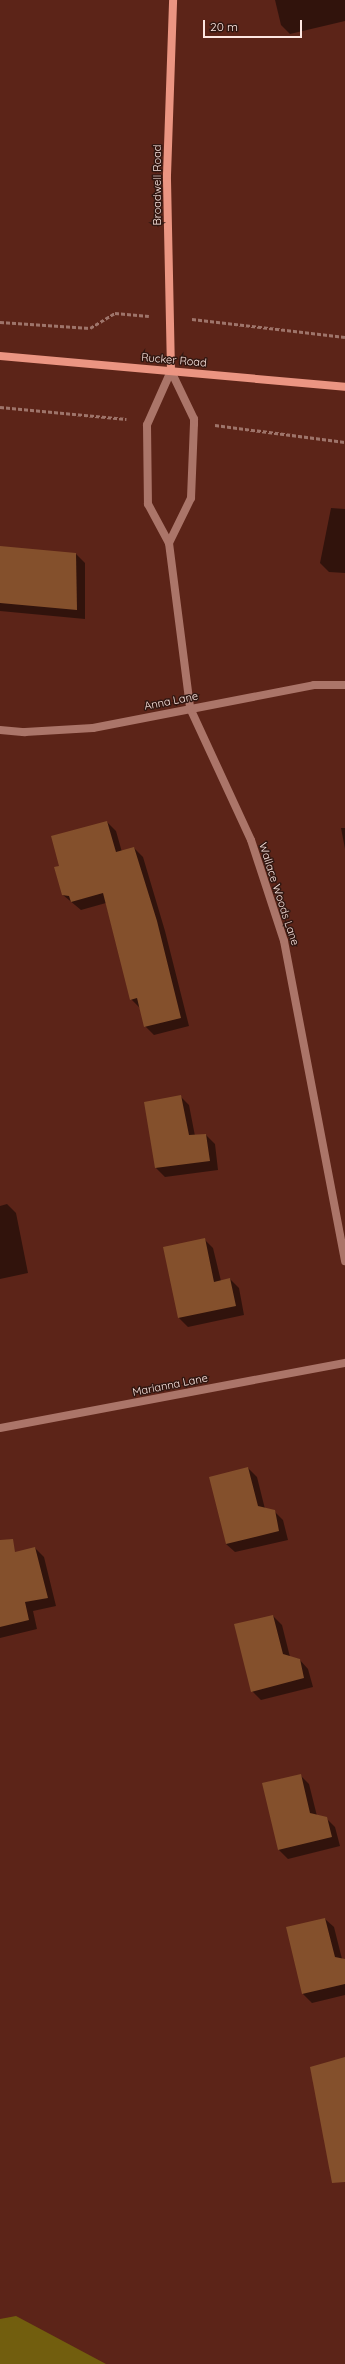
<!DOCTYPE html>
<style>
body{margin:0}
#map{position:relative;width:345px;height:2364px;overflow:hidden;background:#5c2418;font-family:Quicksand,sans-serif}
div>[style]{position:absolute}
.forest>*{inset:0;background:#725e0e}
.shadow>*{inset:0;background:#0007}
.building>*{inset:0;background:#84502c}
.path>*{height:2.5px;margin-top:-1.25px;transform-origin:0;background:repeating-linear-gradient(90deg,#9e746a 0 4px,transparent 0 6px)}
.street>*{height:8px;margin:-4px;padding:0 4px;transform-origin:4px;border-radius:4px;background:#ab7569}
.secondary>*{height:8px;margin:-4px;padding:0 4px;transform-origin:4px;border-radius:4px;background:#eb9582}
span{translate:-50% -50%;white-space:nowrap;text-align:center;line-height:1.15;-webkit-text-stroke:3px #311711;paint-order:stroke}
.street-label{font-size:11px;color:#fde6e1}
.scale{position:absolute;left:203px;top:20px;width:99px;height:18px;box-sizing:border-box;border:2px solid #fde6e1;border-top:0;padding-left:5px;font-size:12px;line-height:14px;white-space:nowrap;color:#fde6e1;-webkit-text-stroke:3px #311711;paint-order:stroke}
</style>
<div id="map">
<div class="forest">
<i style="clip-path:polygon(16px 2316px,106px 2364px,0 2364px,0 2319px)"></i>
</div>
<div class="shadow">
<i style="clip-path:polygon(275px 0,345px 0,345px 21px,290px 34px,281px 25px)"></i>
<i style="clip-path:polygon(331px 508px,345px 509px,345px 573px,329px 572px,320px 563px)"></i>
<i style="clip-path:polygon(0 547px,76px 554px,85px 563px,85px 619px,0 611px)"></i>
<i style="clip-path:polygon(107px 822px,116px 831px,122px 852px,134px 848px,143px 857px,165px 931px,189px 1026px,154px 1035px,145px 1026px,140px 1008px,131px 999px,106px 903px,81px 910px,63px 895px,60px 867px)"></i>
<i style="clip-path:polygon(341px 828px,345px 828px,345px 849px)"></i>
<i style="clip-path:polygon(180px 1096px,189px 1105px,195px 1136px,206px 1135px,215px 1144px,218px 1170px,165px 1177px,156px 1168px)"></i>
<i style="clip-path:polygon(7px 1204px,16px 1213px,28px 1273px,0 1279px,0 1206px)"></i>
<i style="clip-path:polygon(204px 1239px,213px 1248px,221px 1281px,230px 1279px,239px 1288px,244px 1315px,188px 1327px,179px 1318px,164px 1248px)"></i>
<i style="clip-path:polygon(248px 1468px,257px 1477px,265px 1509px,274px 1511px,283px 1520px,288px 1540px,235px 1552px,226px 1544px)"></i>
<i style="clip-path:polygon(35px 1548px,44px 1557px,56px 1606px,33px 1611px,37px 1629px,0 1638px,0 1557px)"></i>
<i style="clip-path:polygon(273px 1616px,282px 1625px,290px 1657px,299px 1659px,308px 1669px,313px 1687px,261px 1700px,252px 1691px)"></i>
<i style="clip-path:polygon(300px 1775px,309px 1784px,317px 1816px,326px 1818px,335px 1827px,340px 1846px,288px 1859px,279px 1850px,263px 1784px)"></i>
<i style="clip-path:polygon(325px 1919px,334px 1927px,342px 1959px,345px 1960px,345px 1995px,312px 2003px,303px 1994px,287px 1928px)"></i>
</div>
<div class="building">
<i style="clip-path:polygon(0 546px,76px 553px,77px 610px,0 603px)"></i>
<i style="clip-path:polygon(107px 821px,116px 852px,134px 847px,157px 921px,181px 1018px,144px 1027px,137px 998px,130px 1000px,103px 893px,71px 902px,69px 896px,62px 895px,54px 867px,59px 866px,51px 836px)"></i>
<i style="clip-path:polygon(181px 1095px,189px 1135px,206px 1134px,210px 1161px,155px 1168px,144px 1102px)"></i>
<i style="clip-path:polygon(205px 1238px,214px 1282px,230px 1278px,236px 1306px,178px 1318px,163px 1247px)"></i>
<i style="clip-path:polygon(248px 1467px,258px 1506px,275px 1510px,279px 1531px,226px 1544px,209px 1477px)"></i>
<i style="clip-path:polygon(13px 1539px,15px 1552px,35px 1547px,48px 1598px,25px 1602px,29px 1620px,0 1627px,0 1540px)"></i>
<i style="clip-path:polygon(273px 1615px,283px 1654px,300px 1659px,304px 1678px,251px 1692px,234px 1624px)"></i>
<i style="clip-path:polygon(301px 1774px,310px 1813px,327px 1817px,332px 1837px,278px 1850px,262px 1783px)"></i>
<i style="clip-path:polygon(325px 1918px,335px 1957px,345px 1959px,345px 1984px,302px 1994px,286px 1927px)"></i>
<i style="clip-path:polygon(345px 2057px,345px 2182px,332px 2183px,310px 2067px)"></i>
</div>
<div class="path">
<i style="left:192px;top:319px;width:154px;rotate:6.7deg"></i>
<i style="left:0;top:322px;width:90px;rotate:3.8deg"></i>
<i style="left:90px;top:328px;width:29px;rotate:-31deg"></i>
<i style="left:115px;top:313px;width:34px;rotate:5deg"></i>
<i style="left:0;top:407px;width:127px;rotate:5.4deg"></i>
<i style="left:215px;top:425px;width:131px;rotate:7.5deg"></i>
</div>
<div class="street">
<i style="left:171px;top:371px;width:59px;rotate:114deg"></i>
<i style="left:147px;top:425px;width:79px;rotate:89.3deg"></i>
<i style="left:148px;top:504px;width:44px;rotate:61.7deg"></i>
<i style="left:169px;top:543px;width:166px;rotate:82.7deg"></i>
<i style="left:190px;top:708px;width:145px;rotate:65.2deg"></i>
<i style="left:251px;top:840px;width:106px;rotate:71.9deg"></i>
<i style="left:284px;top:941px;width:326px;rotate:79.2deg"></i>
<i style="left:169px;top:543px;width:50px;rotate:-63.9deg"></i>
<i style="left:191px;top:498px;width:74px;rotate:-87.7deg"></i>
<i style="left:194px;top:424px;width:5px;rotate:-90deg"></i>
<i style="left:194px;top:419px;width:53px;rotate:-115.6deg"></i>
<i style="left:0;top:730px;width:25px;rotate:5deg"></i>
<i style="left:25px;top:732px;width:68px;rotate:-3.4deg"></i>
<i style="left:93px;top:728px;width:225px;rotate:-11deg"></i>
<i style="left:314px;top:685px;width:31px"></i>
<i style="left:0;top:1428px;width:351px;rotate:-10.7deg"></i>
</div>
<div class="secondary">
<i style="left:0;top:356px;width:346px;rotate:5.1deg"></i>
<i style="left:171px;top:371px;width:196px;rotate:-91.2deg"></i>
<i style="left:167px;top:175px;width:175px;rotate:-88deg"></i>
</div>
<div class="street-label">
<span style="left:157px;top:185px;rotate:-90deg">Broadwell Road</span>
<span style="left:174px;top:360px;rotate:5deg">Rucker Road</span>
<span style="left:171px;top:701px;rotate:-11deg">Anna Lane</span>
<span style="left:279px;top:894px;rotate:72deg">Wallace Woods Lane</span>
<span style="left:170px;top:1385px;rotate:-11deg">Marianna Lane</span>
</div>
<div class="scale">20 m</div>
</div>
